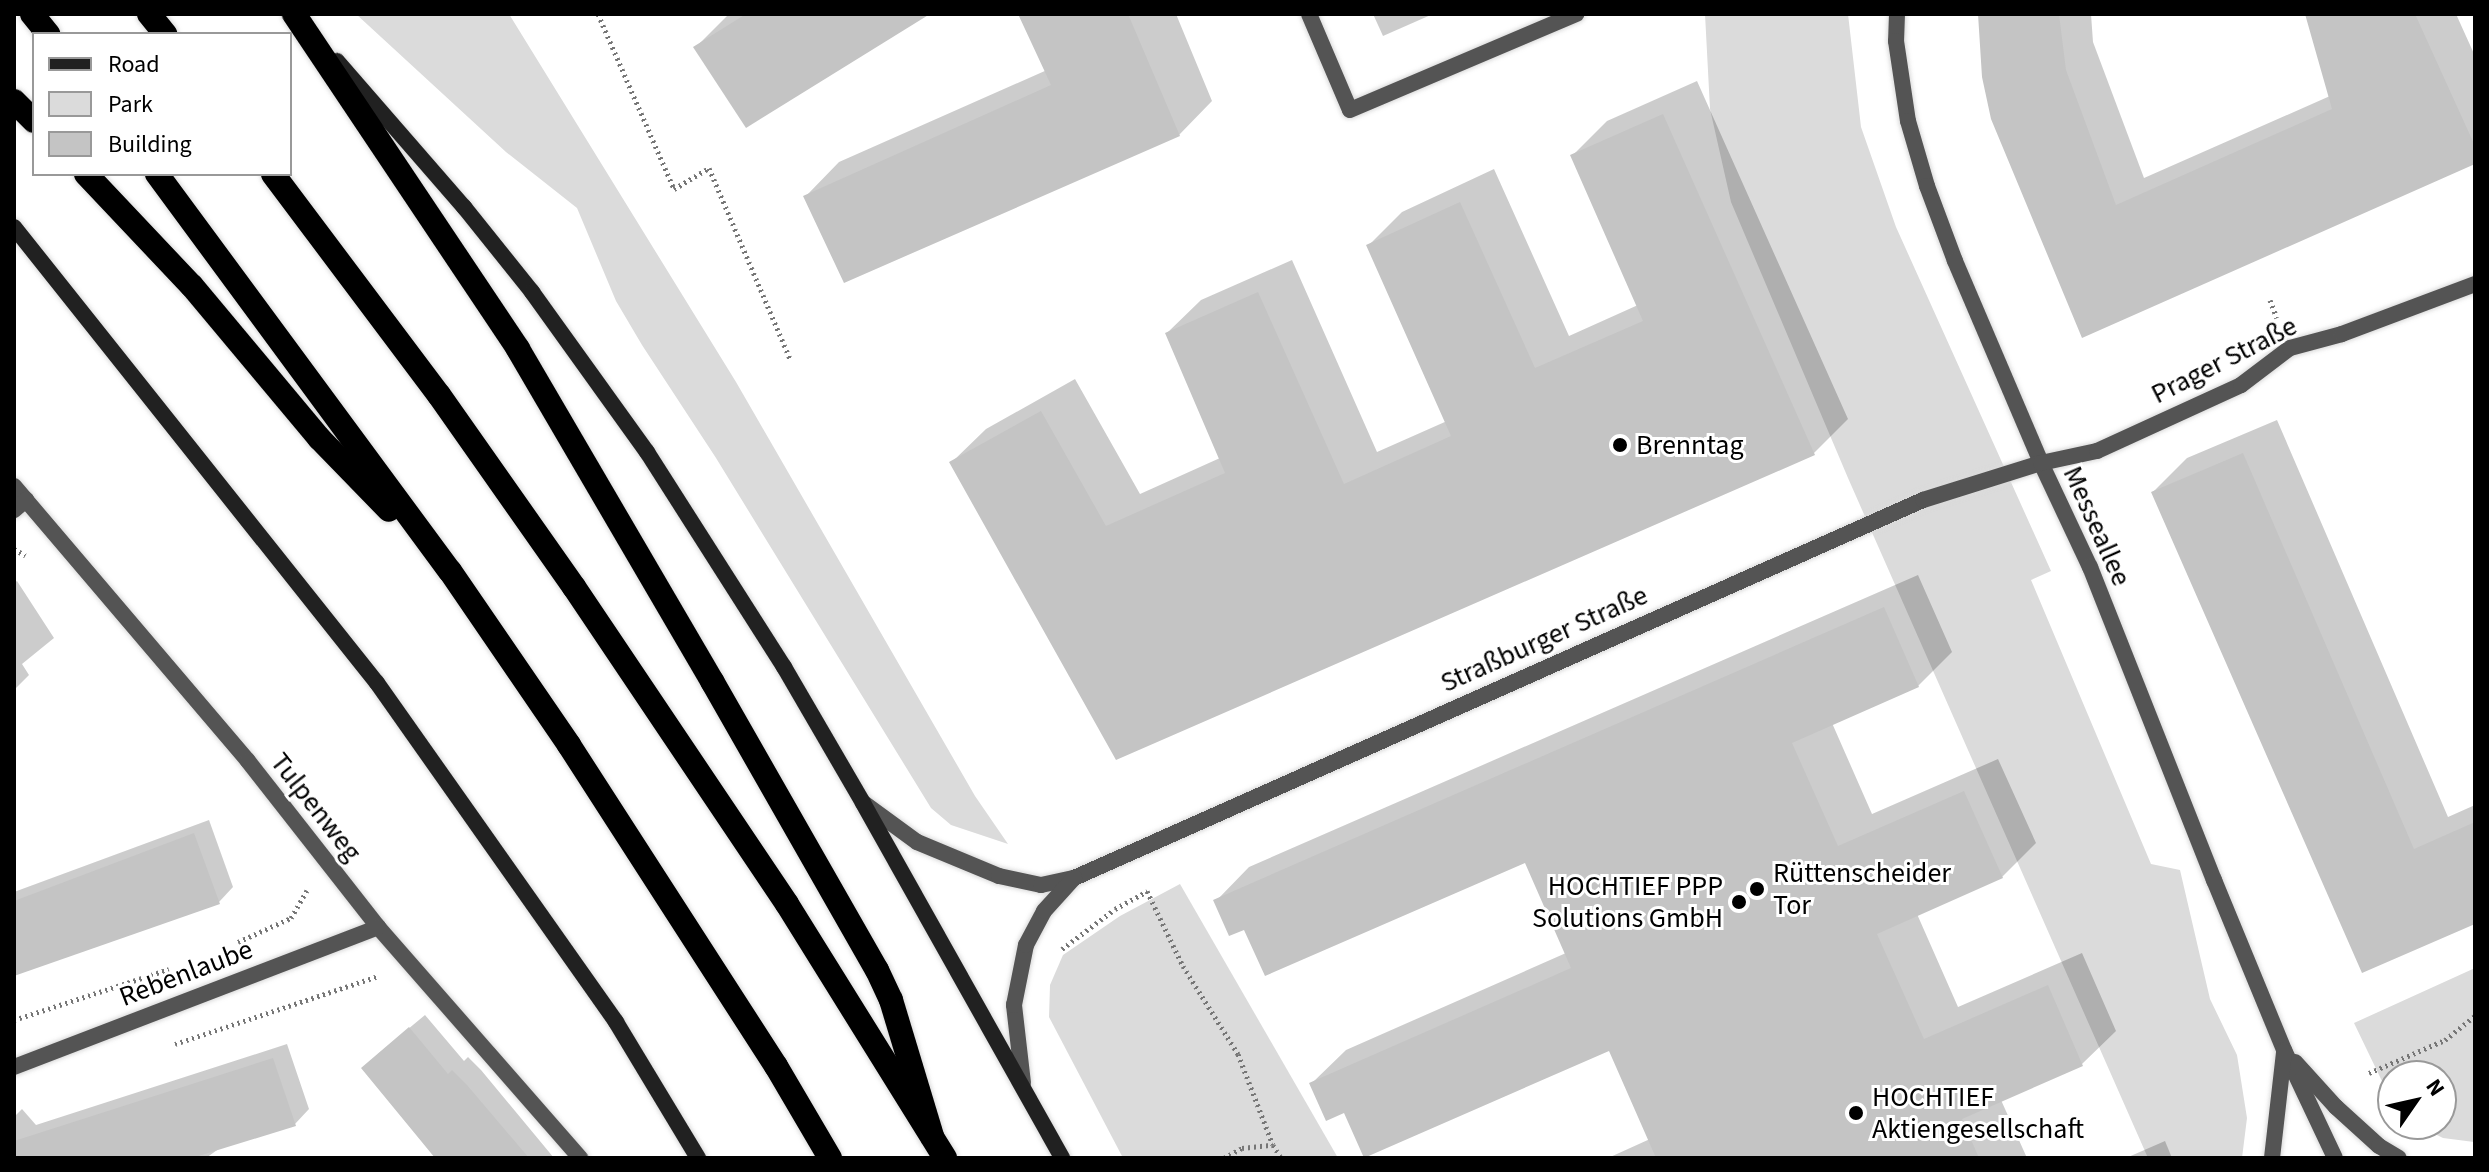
<!DOCTYPE html>
<meta charset="utf-8">
<style>
body{margin:0}
#map{position:relative;width:2489px;height:1172px;overflow:hidden;background:#fff;font-family:"Source Sans 3",sans-serif}
div>[style]{position:absolute}
.green>*{inset:0;background:#dbdbdb}
.shadow>*{inset:0;background:#0003}
.building>*{inset:0;background:#c4c4c4}
.path>*{height:5px;margin-top:-2.5px;transform-origin:0;background:repeating-linear-gradient(90deg,#767676 0 2px,transparent 0 6px)}
.roads{filter:drop-shadow(0 0 2px #dbdbdb) drop-shadow(0 0 2px #dbdbdb)}
.service>*{height:16px;margin:-8px;padding:0 8px;transform-origin:8px;border-radius:8px;background:#545454}
.minor>*{height:16px;margin:-8px;padding:0 8px;transform-origin:8px;border-radius:8px;background:#545454}
.secondary>*{height:16px;margin:-8px;padding:0 8px;transform-origin:8px;border-radius:8px;background:#212121}
.motorway>*{height:24px;margin:-12px;padding:0 12px;transform-origin:12px;border-radius:12px;background:#000}
.dots>*{width:22px;height:22px;translate:-50% -50%;box-sizing:border-box;border:4px solid #fff;border-radius:50%}
span{translate:-50% -50%;white-space:nowrap;text-align:center;line-height:1.15;-webkit-text-stroke:6px #fff;paint-order:stroke}
.street-label{font-size:28px;color:#000}
.poi-label{font-size:28px;color:#000}
.left{translate:0 -50%;text-align:left}
.right{translate:-100% -50%;text-align:right}
.frame{position:absolute;inset:0;border:16px solid #000;pointer-events:none}
.legend{position:absolute;left:32px;top:32px;width:260px;height:144px;box-sizing:border-box;background:#fff;border:2px solid #999;margin:0;padding:10px 14px;list-style:none;font-size:24px;color:#000}
.legend li{display:flex;align-items:center;gap:16px;height:40px}
.legend b{width:40px;border:2px solid #999}
.north{position:absolute;left:2377px;top:1060px;width:80px;height:80px;box-sizing:border-box;background:#fff;border:2px solid #999;border-radius:50%;rotate:56deg;font-size:22px;font-weight:700;line-height:32px;text-align:center;color:#000}
.north::after{content:'';display:block;margin:auto;width:28px;height:36px;background:#000;clip-path:polygon(50% 0,100% 100%,50% 72%,0 100%)}
</style>
<div id="map">
<div class="green">
<i style="clip-path:polygon(356px 14px,509px 14px,736px 382px,975px 796px,1008px 844px,951px 825px,931px 808px,716px 458px,642px 345px,616px 301px,577px 208px,506px 152px)"></i>
<i style="clip-path:polygon(1705px 14px,1848px 14px,1861px 127px,1896px 227px,2051px 571px,2031px 580px,2151px 864px,2180px 870px,2210px 999px,2237px 1055px,2247px 1118px,2242px 1158px,2148px 1158px,1848px 478px,1731px 202px,1710px 109px)"></i>
<i style="clip-path:polygon(1180px 884px,1338px 1158px,1123px 1158px,1049px 1017px,1050px 985px,1063px 955px,1120px 916px)"></i>
<i style="clip-path:polygon(2475px 968px,2475px 1141px,2474px 1142px,2443px 1138px,2415px 1124px,2441px 1124px,2441px 1076px,2393px 1076px,2393px 1104px,2354px 1023px)"></i>
</div>
<div class="shadow">
<i style="clip-path:polygon(729px 14px,927px 14px,696px 47px)"></i>
<i style="clip-path:polygon(1020px 14px,1176px 14px,1212px 101px,1179px 135px,806px 196px,839px 162px,1047px 70px)"></i>
<i style="clip-path:polygon(1373px 14px,1433px 14px,1383px 36px)"></i>
<i style="clip-path:polygon(1980px 14px,2091px 14px,2093px 42px,2144px 178px,2330px 96px,2307px 14px,2456px 14px,2475px 56px,2475px 161px,2083px 335px)"></i>
<i style="clip-path:polygon(1697px 81px,1848px 419px,1814px 453px,1117px 758px,952px 462px,986px 429px,1075px 379px,1140px 494px,1220px 458px,1167px 333px,1201px 300px,1292px 260px,1377px 452px,1447px 421px,1369px 245px,1402px 212px,1494px 169px,1569px 336px,1638px 305px,1573px 155px,1607px 121px)"></i>
<i style="clip-path:polygon(2277px 420px,2448px 817px,2475px 805px,2475px 922px,2363px 970px,2153px 492px,2187px 458px)"></i>
<i style="clip-path:polygon(1918px 575px,1952px 652px,1918px 686px,1832px 723px,1872px 814px,1998px 759px,2036px 843px,2002px 877px,1917px 914px,1958px 1007px,2082px 953px,2116px 1031px,2082px 1064px,2001px 1100px,2027px 1158px,1608px 1158px,1650px 1139px,1610px 1048px,1345px 1110px,1312px 1083px,1346px 1050px,1566px 953px,1526px 860px,1245px 927px,1216px 901px,1249px 867px)"></i>
<i style="clip-path:polygon(17px 581px,54px 638px,22px 664px,29px 675px,14px 690px,14px 583px)"></i>
<i style="clip-path:polygon(209px 820px,233px 887px,219px 902px,14px 973px,14px 892px)"></i>
<i style="clip-path:polygon(425px 1015px,464px 1061px,468px 1057px,481px 1070px,554px 1158px,438px 1158px,378px 1054px)"></i>
<i style="clip-path:polygon(287px 1044px,309px 1109px,295px 1124px,220px 1148px,206px 1158px,14px 1158px,14px 1117px,22px 1109px,36px 1125px)"></i>
<i style="clip-path:polygon(2165px 1141px,2172px 1158px,2126px 1158px)"></i>
</div>
<div class="building">
<i style="clip-path:polygon(746px 14px,930px 14px,746px 128px,693px 47px)"></i>
<i style="clip-path:polygon(1018px 14px,1128px 14px,1180px 136px,844px 283px,803px 196px,1051px 85px)"></i>
<i style="clip-path:polygon(1978px 14px,2059px 14px,2066px 70px,2116px 205px,2332px 109px,2305px 14px,2415px 14px,2475px 146px,2475px 164px,2082px 338px,1991px 119px,1982px 77px)"></i>
<i style="clip-path:polygon(1663px 114px,1815px 455px,1116px 760px,949px 462px,1041px 411px,1106px 526px,1225px 473px,1165px 333px,1258px 292px,1344px 484px,1451px 436px,1366px 245px,1460px 202px,1535px 368px,1643px 321px,1570px 155px)"></i>
<i style="clip-path:polygon(2243px 453px,2414px 849px,2475px 822px,2475px 924px,2362px 973px,2151px 492px)"></i>
<i style="clip-path:polygon(1884px 607px,1919px 687px,1792px 743px,1838px 846px,1964px 791px,2003px 878px,1877px 934px,1924px 1039px,2048px 985px,2083px 1066px,1962px 1119px,1979px 1158px,1656px 1158px,1609px 1051px,1364px 1158px,1344px 1113px,1326px 1121px,1309px 1083px,1571px 968px,1525px 863px,1265px 976px,1244px 930px,1229px 936px,1213px 900px)"></i>
<i style="clip-path:polygon(194px 833px,220px 904px,14px 976px,14px 901px)"></i>
<i style="clip-path:polygon(409px 1027px,448px 1074px,452px 1070px,467px 1085px,529px 1158px,435px 1158px,361px 1068px)"></i>
<i style="clip-path:polygon(273px 1058px,296px 1126px,192px 1158px,14px 1158px,14px 1141px)"></i>
</div>
<div class="path">
<i style="left:598px;top:14px;width:191px;rotate:66.5deg"></i>
<i style="left:674px;top:189px;width:41px;rotate:-31deg"></i>
<i style="left:709px;top:168px;width:207px;rotate:67deg"></i>
<i style="left:2270px;top:300px;width:19px;rotate:69deg"></i>
<i style="left:14px;top:549px;width:13px;rotate:29deg"></i>
<i style="left:238px;top:942px;width:58px;rotate:-24.4deg"></i>
<i style="left:291px;top:918px;width:32px;rotate:-60deg"></i>
<i style="left:1062px;top:949px;width:66px;rotate:-37deg"></i>
<i style="left:1115px;top:909px;width:37px;rotate:-29deg"></i>
<i style="left:1147px;top:891px;width:83px;rotate:64.4deg"></i>
<i style="left:1183px;top:966px;width:104px;rotate:58deg"></i>
<i style="left:1238px;top:1054px;width:97px;rotate:69deg"></i>
<i style="left:1273px;top:1145px;width:15px;rotate:58deg"></i>
<i style="left:14px;top:1020px;width:163px;rotate:-18.2deg"></i>
<i style="left:175px;top:1044px;width:214px;rotate:-18.5deg"></i>
<i style="left:2369px;top:1073px;width:83px;rotate:-23.5deg"></i>
<i style="left:2445px;top:1040px;width:38px;rotate:-39deg"></i>
<i style="left:1224px;top:1158px;width:21px;rotate:-29deg"></i>
<i style="left:1242px;top:1148px;width:31px;rotate:-6deg"></i>
</div>
<div class="roads">
<div class="service">
<i style="left:1309px;top:14px;width:104px;rotate:66.9deg"></i>
<i style="left:1350px;top:110px;width:246px;rotate:-23deg"></i>
</div>
<div class="minor">
<i style="left:1897px;top:14px;width:27px;rotate:92deg"></i>
<i style="left:1896px;top:41px;width:81px;rotate:81.5deg"></i>
<i style="left:1908px;top:121px;width:68px;rotate:73.7deg"></i>
<i style="left:1927px;top:186px;width:80px;rotate:69.5deg"></i>
<i style="left:1955px;top:261px;width:220px;rotate:66.9deg"></i>
<i style="left:2041px;top:463px;width:115px;rotate:64.8deg"></i>
<i style="left:2090px;top:567px;width:337px;rotate:68.4deg"></i>
<i style="left:2214px;top:880px;width:184px;rotate:67.6deg"></i>
<i style="left:2284px;top:1050px;width:119px;rotate:64.7deg"></i>
<i style="left:14px;top:486px;width:361px;rotate:49.6deg"></i>
<i style="left:248px;top:761px;width:211px;rotate:51.9deg"></i>
<i style="left:378px;top:927px;width:307px;rotate:48.8deg"></i>
<i style="left:14px;top:510px;width:16px;rotate:-40deg"></i>
<i style="left:865px;top:804px;width:64px;rotate:36.2deg"></i>
<i style="left:917px;top:842px;width:89px;rotate:22.5deg"></i>
<i style="left:999px;top:876px;width:43px;rotate:12.1deg"></i>
<i style="left:1041px;top:885px;width:34px;rotate:-12deg"></i>
<i style="left:1074px;top:878px;width:929px;rotate:-24deg"></i>
<i style="left:1923px;top:500px;width:124px;rotate:-17.4deg"></i>
<i style="left:2041px;top:463px;width:57px;rotate:-12.1deg"></i>
<i style="left:2097px;top:451px;width:158px;rotate:-24.6deg"></i>
<i style="left:2241px;top:385px;width:61px;rotate:-37.1deg"></i>
<i style="left:2290px;top:348px;width:54px;rotate:-15.1deg"></i>
<i style="left:2342px;top:334px;width:142px;rotate:-20.6deg"></i>
<i style="left:2295px;top:1062px;width:61px;rotate:47.7deg"></i>
<i style="left:2336px;top:1107px;width:58px;rotate:42.2deg"></i>
<i style="left:2379px;top:1146px;width:23px;rotate:31deg"></i>
<i style="left:14px;top:1067px;width:390px;rotate:-21deg"></i>
<i style="left:1023px;top:1083px;width:79px;rotate:-96.6deg"></i>
<i style="left:1014px;top:1005px;width:61px;rotate:-78.7deg"></i>
<i style="left:1026px;top:945px;width:38px;rotate:-62deg"></i>
<i style="left:1044px;top:911px;width:45px;rotate:-47.7deg"></i>
<i style="left:2272px;top:1158px;width:107px;rotate:-83.5deg"></i>
</div>
<div class="secondary">
<i style="left:337px;top:61px;width:194px;rotate:49deg"></i>
<i style="left:464px;top:207px;width:109px;rotate:51.3deg"></i>
<i style="left:532px;top:292px;width:197px;rotate:54.3deg"></i>
<i style="left:647px;top:452px;width:255px;rotate:57.5deg"></i>
<i style="left:784px;top:667px;width:157px;rotate:59.8deg"></i>
<i style="left:863px;top:803px;width:407px;rotate:60.7deg"></i>
<i style="left:14px;top:227px;width:583px;rotate:51.48deg"></i>
<i style="left:377px;top:683px;width:415px;rotate:54.8deg"></i>
<i style="left:616px;top:1022px;width:159px;rotate:58.9deg"></i>
</div>
<div class="motorway">
<i style="left:32px;top:14px;width:26px;rotate:51deg"></i>
<i style="left:149px;top:14px;width:26px;rotate:51deg"></i>
<i style="left:294px;top:14px;width:403px;rotate:56.2deg"></i>
<i style="left:518px;top:349px;width:385px;rotate:59.7deg"></i>
<i style="left:712px;top:681px;width:333px;rotate:60.3deg"></i>
<i style="left:877px;top:970px;width:33px;rotate:65deg"></i>
<i style="left:891px;top:1000px;width:142px;rotate:73.2deg"></i>
<i style="left:14px;top:101px;width:28px;rotate:45deg"></i>
<i style="left:86px;top:174px;width:154px;rotate:46.6deg"></i>
<i style="left:192px;top:286px;width:198px;rotate:50.1deg"></i>
<i style="left:319px;top:438px;width:100px;rotate:45.8deg"></i>
<i style="left:157px;top:174px;width:493px;rotate:53.6deg"></i>
<i style="left:450px;top:571px;width:211px;rotate:55.6deg"></i>
<i style="left:569px;top:745px;width:382px;rotate:57.2deg"></i>
<i style="left:776px;top:1066px;width:107px;rotate:59.6deg"></i>
<i style="left:273px;top:174px;width:276px;rotate:53.1deg"></i>
<i style="left:439px;top:395px;width:235px;rotate:54.9deg"></i>
<i style="left:574px;top:587px;width:382px;rotate:56.1deg"></i>
<i style="left:787px;top:904px;width:299px;rotate:58.1deg"></i>
</div>
</div>
<div class="dots">
<i style="left:1620px;top:445px;background:#000"></i>
<i style="left:1757px;top:889px;background:#000"></i>
<i style="left:1739px;top:902px;background:#000"></i>
<i style="left:1856px;top:1113px;background:#000"></i>
</div>
<div class="street-label">
<span style="left:2224px;top:360px;rotate:-27deg">Prager Straße</span>
<span style="left:2097px;top:526px;rotate:66deg">Messeallee</span>
<span style="left:1544px;top:639px;rotate:-24deg">Straßburger Straße</span>
<span style="left:316px;top:807px;rotate:52deg">Tulpenweg</span>
<span style="left:186px;top:973px;rotate:-21deg">Rebenlaube</span>
</div>
<div class="poi-label">
<span class="left" style="left:1636px;top:445px">Brenntag</span>
<span class="left" style="left:1773px;top:889px">Rüttenscheider<br>Tor</span>
<span class="right" style="left:1723px;top:902px">HOCHTIEF PPP<br>Solutions GmbH</span>
<span class="left" style="left:1872px;top:1113px">HOCHTIEF<br>Aktiengesellschaft</span>
</div>
<div class="frame"></div>
<ul class="legend">
<li><b style="height:10px;background:#212121"></b>Road</li>
<li><b style="height:22px;background:#dbdbdb"></b>Park</li>
<li><b style="height:22px;background:#c4c4c4"></b>Building</li>
</ul>
<div class="north">N</div>
</div>
